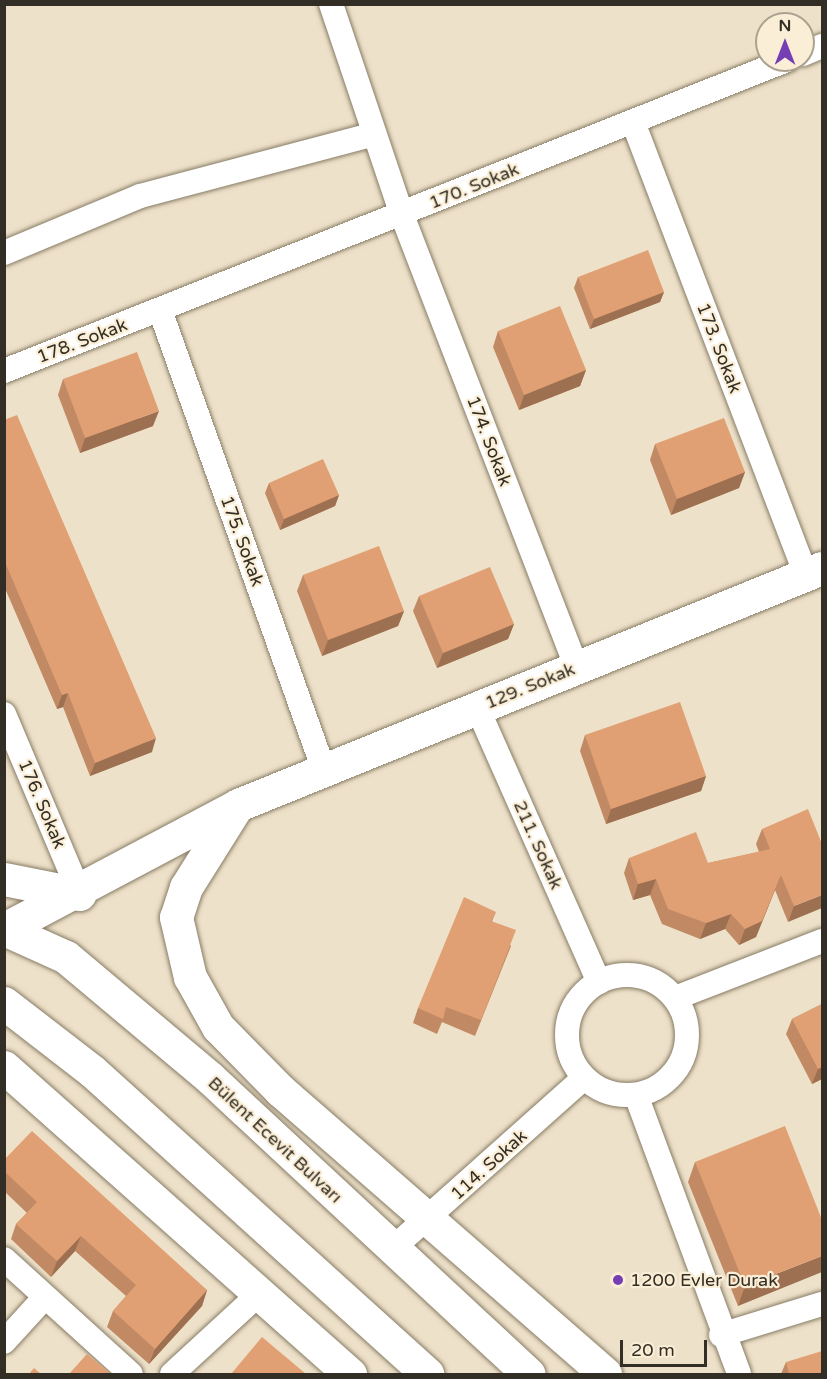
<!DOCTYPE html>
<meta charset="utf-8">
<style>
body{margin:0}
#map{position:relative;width:827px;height:1379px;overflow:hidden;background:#eee1c9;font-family:"Varela Round",sans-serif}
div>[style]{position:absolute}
.roads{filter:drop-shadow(0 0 2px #877c66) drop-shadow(0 0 2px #877c66)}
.street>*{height:24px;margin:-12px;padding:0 12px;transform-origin:12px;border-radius:12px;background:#fff}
.street>.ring{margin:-12px;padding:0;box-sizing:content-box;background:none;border:24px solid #fff;border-radius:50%}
.secondary>*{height:33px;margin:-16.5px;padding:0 16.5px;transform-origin:16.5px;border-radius:16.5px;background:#fff}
.wall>*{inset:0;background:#c18a64}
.shaded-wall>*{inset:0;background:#9d7051}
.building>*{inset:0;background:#e0a074}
.dots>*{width:16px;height:16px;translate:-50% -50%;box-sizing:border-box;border:3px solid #fbeed6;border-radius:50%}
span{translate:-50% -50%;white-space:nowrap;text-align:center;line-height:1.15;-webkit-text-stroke:4.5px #fbeed6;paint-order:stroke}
.street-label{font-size:18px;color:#332e25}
.poi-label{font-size:18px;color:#332e25}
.left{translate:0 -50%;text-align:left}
.frame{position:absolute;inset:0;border:6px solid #332e25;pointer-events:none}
.north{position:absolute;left:755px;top:12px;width:60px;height:60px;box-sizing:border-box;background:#fbeed6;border:2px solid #aba18f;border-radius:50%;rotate:0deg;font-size:16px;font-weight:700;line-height:24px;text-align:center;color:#332e25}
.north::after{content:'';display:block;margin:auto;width:21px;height:27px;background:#753eb4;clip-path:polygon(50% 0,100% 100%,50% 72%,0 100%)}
.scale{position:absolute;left:620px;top:1340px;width:87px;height:27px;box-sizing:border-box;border:3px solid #332e25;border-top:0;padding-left:8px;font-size:18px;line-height:21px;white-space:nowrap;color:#332e25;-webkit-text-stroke:4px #fbeed6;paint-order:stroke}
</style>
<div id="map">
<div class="roads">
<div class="street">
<i style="left:331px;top:4px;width:223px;rotate:71.4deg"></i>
<i style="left:402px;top:215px;width:484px;rotate:68.9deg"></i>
<i style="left:803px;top:54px;width:21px;rotate:-23deg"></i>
<i style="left:633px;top:122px;width:484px;rotate:69.1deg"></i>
<i style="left:4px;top:253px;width:147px;rotate:-22.7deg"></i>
<i style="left:140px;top:196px;width:242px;rotate:-14.8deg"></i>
<i style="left:160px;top:310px;width:489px;rotate:70.4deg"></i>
<i style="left:4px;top:371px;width:843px;rotate:-21.66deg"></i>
<i style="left:477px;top:707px;width:301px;rotate:66.1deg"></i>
<i style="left:4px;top:714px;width:195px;rotate:67.1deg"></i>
<i class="ring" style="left:567px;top:975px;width:96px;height:96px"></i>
<i style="left:675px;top:998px;width:158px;rotate:-21.2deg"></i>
<i style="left:636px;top:1095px;width:297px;rotate:69.7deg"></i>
<i style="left:392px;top:1249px;width:257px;rotate:-41.7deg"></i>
<i style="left:4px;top:1259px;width:171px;rotate:42.2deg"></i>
<i style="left:721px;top:1335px;width:106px;rotate:-17.1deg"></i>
<i style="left:4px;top:1342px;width:61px;rotate:-47.7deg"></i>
<i style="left:172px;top:1374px;width:120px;rotate:-42.6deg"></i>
</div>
<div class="secondary">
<i style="left:235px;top:809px;width:92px;rotate:122.1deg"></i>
<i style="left:186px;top:887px;width:32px;rotate:108deg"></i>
<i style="left:176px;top:917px;width:62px;rotate:76.9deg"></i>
<i style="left:190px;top:977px;width:57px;rotate:60.8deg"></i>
<i style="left:218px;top:1027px;width:90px;rotate:45.5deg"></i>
<i style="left:281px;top:1091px;width:430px;rotate:41.1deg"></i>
<i style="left:4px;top:879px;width:77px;rotate:11.2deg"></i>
<i style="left:4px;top:929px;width:265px;rotate:-27.9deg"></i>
<i style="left:238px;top:805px;width:630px;rotate:-22.09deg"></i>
<i style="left:4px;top:929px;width:68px;rotate:24.3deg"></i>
<i style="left:66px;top:957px;width:188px;rotate:40deg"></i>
<i style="left:210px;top:1078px;width:435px;rotate:42.9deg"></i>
<i style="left:4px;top:1003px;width:111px;rotate:37.7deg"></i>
<i style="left:92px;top:1071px;width:452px;rotate:42.1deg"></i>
<i style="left:4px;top:1067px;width:463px;rotate:41.6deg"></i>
</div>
</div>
<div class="wall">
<i style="clip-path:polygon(578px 277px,664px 292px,660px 302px,590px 329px,574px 288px)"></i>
<i style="clip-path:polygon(498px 331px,586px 370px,580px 386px,519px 410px,493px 347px)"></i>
<i style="clip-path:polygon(63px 379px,153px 426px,80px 453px,58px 395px)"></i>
<i style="clip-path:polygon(4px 420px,152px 752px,90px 776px,63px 707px,57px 709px,4px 586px)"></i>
<i style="clip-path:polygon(655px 444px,745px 472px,739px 488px,671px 515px,650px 460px)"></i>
<i style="clip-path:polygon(269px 483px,339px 495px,335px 506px,280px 530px,265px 493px)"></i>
<i style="clip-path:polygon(303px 575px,404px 611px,398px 626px,322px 656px,297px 591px)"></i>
<i style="clip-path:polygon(419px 596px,514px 624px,508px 639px,437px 668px,413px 611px)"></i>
<i style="clip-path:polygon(585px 735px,706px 776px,701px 791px,606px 824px,580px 751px)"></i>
<i style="clip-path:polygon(762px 829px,822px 844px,788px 922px,775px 890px,756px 937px,739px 945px,725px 929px,700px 939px,662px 924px,650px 895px,633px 900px,624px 873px,629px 858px,708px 863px,759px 852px,756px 844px)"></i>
<i style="clip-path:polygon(496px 912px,492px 921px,511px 946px,475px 1036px,442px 1022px,437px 1034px,413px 1023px,418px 1008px)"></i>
<i style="clip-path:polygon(822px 1004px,822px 1079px,812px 1084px,786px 1034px,792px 1019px)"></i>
<i style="clip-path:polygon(4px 1160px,207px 1290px,202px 1306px,149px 1364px,107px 1327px,113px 1311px,126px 1296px,75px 1251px,51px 1277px,11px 1239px,16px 1224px,27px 1213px,4px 1191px)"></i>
<i style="clip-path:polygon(695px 1162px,822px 1220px,738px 1306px,688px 1182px)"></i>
<i style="clip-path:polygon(786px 1362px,822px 1374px,781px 1374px)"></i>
</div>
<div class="shaded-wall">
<i style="clip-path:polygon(664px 292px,660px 302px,590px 329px,594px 319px)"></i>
<i style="clip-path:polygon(586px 370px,580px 386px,519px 410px,524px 395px)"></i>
<i style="clip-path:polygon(159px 411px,153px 426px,80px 453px,85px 438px)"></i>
<i style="clip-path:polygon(745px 472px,739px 488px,671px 515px,677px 499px)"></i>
<i style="clip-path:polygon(339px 495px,335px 506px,280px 530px,284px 519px)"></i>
<i style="clip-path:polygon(404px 611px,398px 626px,322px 656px,328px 640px)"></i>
<i style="clip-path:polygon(514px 624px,508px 639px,437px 668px,443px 653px)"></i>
<i style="clip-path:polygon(68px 693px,63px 707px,57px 709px,62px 695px)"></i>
<i style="clip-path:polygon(156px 738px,152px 752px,90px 776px,95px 763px)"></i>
<i style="clip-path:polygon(706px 776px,701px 791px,606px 824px,611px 809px)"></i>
<i style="clip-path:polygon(781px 875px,756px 937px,739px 945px,745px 929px)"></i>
<i style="clip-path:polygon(656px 879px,650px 895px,633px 900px,638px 884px)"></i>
<i style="clip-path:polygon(822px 895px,822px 908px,788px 922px,794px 906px)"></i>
<i style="clip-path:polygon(731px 914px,725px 929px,700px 939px,706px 923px)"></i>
<i style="clip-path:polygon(822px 1067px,822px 1079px,812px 1084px,818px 1069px)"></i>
<i style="clip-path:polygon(81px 1236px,75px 1251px,51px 1277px,57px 1261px)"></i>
<i style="clip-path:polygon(822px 1256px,822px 1272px,738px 1306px,745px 1286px)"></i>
<i style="clip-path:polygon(207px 1290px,202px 1306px,149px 1364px,155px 1349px)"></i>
</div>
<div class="building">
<i style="clip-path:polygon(648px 250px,664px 292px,594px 319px,578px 277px)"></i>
<i style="clip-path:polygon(560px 306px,586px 370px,524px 395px,498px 331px)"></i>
<i style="clip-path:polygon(137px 352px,159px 411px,85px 438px,63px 379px)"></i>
<i style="clip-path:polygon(17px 415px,156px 738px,95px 763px,68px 693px,62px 695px,4px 560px,4px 420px)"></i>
<i style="clip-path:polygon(724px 418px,745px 472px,677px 499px,655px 444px)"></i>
<i style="clip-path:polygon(323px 459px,339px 495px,284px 519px,269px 483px)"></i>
<i style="clip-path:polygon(379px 546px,404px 611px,328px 640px,303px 575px)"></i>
<i style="clip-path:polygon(490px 567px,514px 624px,443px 653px,419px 596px)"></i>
<i style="clip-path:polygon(680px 702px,706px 776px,611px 809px,585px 735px)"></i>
<i style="clip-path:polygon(808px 809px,822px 844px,822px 895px,794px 906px,781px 875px,762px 921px,745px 929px,731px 914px,706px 923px,668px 909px,656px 879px,638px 884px,629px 858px,696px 832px,708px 863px,770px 849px,762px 829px)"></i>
<i style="clip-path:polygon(464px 897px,496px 912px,491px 921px,516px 930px,481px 1020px,446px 1007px,443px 1019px,418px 1008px)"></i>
<i style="clip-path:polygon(822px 1004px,822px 1067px,818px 1069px,792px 1019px)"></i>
<i style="clip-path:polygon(785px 1126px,822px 1220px,822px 1256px,745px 1286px,695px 1162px)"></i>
<i style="clip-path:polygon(32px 1131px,207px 1290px,155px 1349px,113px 1311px,136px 1285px,81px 1236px,57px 1261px,16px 1224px,37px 1202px,4px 1171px,4px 1160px)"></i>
<i style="clip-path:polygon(262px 1337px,306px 1374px,231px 1374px)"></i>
<i style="clip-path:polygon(822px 1351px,822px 1374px,789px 1374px,786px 1362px)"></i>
<i style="clip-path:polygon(87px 1354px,111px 1374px,69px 1374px)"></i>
<i style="clip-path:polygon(34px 1368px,41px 1374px,29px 1374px)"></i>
</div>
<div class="dots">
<i style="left:618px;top:1280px;background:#753eb4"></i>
</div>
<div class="street-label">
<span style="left:474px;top:186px;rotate:-22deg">170. Sokak</span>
<span style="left:82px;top:341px;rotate:-21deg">178. Sokak</span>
<span style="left:719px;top:348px;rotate:69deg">173. Sokak</span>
<span style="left:489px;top:441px;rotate:69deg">174. Sokak</span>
<span style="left:242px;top:541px;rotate:70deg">175. Sokak</span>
<span style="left:530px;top:686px;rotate:-22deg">129. Sokak</span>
<span style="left:42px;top:804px;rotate:67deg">176. Sokak</span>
<span style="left:538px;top:845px;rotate:66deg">211. Sokak</span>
<span style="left:275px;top:1140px;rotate:43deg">Bülent Ecevit Bulvarı</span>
<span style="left:489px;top:1165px;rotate:-42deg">114. Sokak</span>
</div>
<div class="poi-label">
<span class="left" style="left:630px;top:1280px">1200 Evler Durak</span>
</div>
<div class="frame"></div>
<div class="north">N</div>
<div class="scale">20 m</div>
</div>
